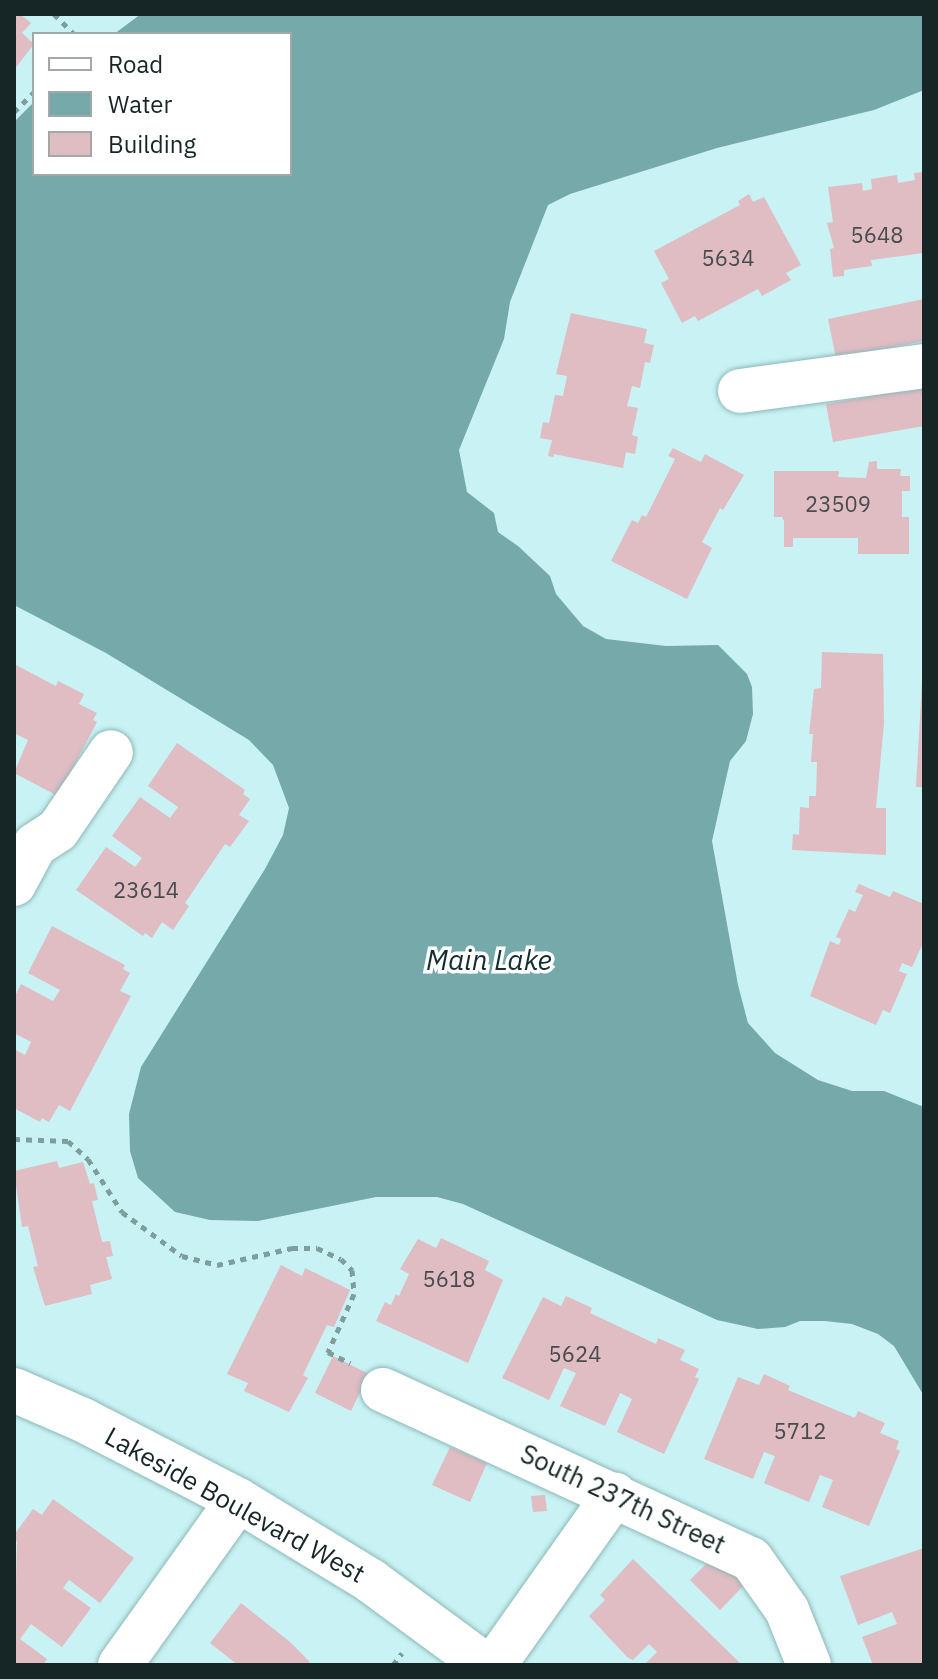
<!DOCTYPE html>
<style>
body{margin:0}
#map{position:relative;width:938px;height:1679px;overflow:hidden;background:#c8f2f3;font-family:"IBM Plex Sans",sans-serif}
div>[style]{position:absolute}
.water>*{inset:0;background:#75a9aa}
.building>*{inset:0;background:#e0bcc3}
.path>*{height:5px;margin-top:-2.5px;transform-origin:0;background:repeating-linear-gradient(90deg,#7e9e9e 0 6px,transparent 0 12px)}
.roads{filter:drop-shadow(0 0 2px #8fb7b7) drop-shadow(0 0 2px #8fb7b7)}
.minor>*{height:44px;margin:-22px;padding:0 22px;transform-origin:22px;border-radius:22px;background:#fff}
span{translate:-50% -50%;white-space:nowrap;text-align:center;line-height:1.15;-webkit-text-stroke:7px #fff;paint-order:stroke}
.number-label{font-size:22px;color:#484c4d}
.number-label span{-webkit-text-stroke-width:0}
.street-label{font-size:26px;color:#162626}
.water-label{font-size:28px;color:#122e2f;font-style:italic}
.frame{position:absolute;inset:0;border:16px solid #162626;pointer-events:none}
.legend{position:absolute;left:32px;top:32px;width:260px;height:144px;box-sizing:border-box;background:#fff;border:2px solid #a2a8a8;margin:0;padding:10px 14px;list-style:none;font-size:24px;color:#162626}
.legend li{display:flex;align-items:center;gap:16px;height:40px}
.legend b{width:40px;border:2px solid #a2a8a8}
</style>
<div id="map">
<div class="water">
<i style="clip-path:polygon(141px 14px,924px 14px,924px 90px,874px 110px,717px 148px,570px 194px,548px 205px,510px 302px,504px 339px,459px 450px,467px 492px,494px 513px,498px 532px,518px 546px,550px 576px,556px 594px,583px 626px,606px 639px,666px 646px,718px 645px,747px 674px,752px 687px,753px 714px,746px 741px,730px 761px,712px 841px,738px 985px,748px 1023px,775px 1053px,818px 1080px,852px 1091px,884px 1091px,924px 1107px,924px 1396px,894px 1346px,878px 1334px,852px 1324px,825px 1321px,800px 1321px,785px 1327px,758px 1329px,717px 1320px,463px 1204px,437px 1197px,376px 1197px,258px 1221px,210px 1220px,175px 1212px,138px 1178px,130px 1151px,129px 1114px,141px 1067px,265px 869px,283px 835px,289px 808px,273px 765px,249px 740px,106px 653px,14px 605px,14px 122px,34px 102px,34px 174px,290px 174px,290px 34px,114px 34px)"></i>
</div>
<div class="building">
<i style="clip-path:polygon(14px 14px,20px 14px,31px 23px,22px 33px,34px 44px,14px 70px)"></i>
<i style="clip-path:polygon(924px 172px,924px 253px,871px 260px,872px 266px,844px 270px,844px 276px,833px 277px,830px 249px,834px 248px,827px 223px,833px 222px,828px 187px,862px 183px,863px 191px,872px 189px,871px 179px,897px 175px,898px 183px,915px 180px,914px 173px)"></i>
<i style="clip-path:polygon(749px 194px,753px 202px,764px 197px,801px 265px,786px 273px,791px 280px,762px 296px,758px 289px,698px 321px,695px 316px,682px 323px,661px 283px,669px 279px,654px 251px,740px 205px,738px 201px)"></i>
<i style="clip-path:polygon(924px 299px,924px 341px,836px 358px,828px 319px)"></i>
<i style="clip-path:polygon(571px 313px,647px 329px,644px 343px,654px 345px,650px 363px,645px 362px,640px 388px,632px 386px,627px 406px,638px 408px,632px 435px,638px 437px,635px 454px,626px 452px,623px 468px,554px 454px,553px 457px,548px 456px,552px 440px,540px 438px,543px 422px,549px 423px,555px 395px,563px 396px,567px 376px,556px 374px)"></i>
<i style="clip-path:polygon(924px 387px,924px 426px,833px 442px,826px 404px)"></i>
<i style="clip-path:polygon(673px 448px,701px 462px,705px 454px,744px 475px,723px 510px,720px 508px,702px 542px,712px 548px,687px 599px,611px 561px,632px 520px,638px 523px,642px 515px,646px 517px,675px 459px,668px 456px)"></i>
<i style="clip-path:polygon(877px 461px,877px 469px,901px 469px,900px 476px,910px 476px,910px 491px,902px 491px,902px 517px,909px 517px,909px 554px,858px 554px,858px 538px,793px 538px,793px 547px,784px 547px,784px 521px,782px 517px,774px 517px,774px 471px,839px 471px,838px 477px,866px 478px,869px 462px)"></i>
<i style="clip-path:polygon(822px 652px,883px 654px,884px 723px,876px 808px,886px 808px,886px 855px,792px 850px,793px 834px,799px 835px,800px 807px,809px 808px,809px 796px,816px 796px,817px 762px,811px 762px,813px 734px,809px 734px,814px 689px,821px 688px)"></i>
<i style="clip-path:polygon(14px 664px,56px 686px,58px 681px,84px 694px,79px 704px,97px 713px,93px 720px,97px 722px,58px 796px,14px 773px,28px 740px,16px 734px,14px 738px)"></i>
<i style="clip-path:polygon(922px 682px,924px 682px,924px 787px,916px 787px)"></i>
<i style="clip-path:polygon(177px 743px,245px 790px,243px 794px,250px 799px,239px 815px,249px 821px,230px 847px,225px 844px,185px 903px,189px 906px,173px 930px,162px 922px,152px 938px,145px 933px,143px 936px,76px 890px,106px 847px,135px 867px,142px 858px,112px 836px,140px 797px,170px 818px,178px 807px,148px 786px)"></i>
<i style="clip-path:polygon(859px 884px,890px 897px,893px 891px,924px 904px,924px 941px,912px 967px,902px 963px,899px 971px,907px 974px,890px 1013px,883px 1010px,876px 1025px,810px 996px,830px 941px,839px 945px,841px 939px,836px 937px,849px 909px,855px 912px,863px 895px,855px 892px)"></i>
<i style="clip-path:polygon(52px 926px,125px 965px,123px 969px,130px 973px,120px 991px,131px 996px,70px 1111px,59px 1105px,49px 1122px,42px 1118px,40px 1122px,14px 1108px,14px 1049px,25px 1055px,31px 1042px,14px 1033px,14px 998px,21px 984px,53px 1001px,60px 990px,28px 973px)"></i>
<i style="clip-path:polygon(57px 1161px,59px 1168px,83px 1162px,90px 1184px,94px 1183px,98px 1200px,92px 1201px,102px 1242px,110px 1241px,113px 1256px,106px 1257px,112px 1279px,90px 1285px,92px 1294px,45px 1306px,33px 1267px,38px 1266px,28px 1226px,22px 1227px,14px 1171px)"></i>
<i style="clip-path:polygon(441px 1238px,489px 1261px,485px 1270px,503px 1280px,468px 1363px,376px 1321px,385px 1302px,391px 1305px,396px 1294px,399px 1296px,409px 1274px,400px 1269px,418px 1239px,436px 1248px)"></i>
<i style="clip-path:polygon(281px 1265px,302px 1276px,305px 1268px,350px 1290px,334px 1327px,327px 1325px,303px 1375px,308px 1378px,289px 1412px,244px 1391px,248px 1383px,227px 1374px)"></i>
<i style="clip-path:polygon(566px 1296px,592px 1308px,590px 1313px,656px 1344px,658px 1338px,685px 1350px,680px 1360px,699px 1369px,695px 1377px,699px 1379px,664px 1454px,617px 1432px,632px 1399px,620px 1393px,605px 1426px,560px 1406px,576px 1373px,564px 1368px,549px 1400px,502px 1378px,543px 1297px,561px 1306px)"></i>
<i style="clip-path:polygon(333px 1356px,369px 1374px,351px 1411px,315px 1393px)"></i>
<i style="clip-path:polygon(764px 1374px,790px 1386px,788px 1390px,855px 1418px,858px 1411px,885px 1423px,880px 1433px,899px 1441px,896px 1449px,900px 1451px,869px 1526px,822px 1507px,833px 1480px,820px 1475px,809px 1502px,764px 1483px,775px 1456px,764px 1452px,753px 1479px,704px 1459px,738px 1377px,759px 1385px)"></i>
<i style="clip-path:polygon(450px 1447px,487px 1463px,470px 1502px,432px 1485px)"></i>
<i style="clip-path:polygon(545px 1495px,547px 1511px,533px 1512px,531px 1496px)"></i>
<i style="clip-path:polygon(53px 1499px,134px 1558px,100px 1603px,69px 1580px,63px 1588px,91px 1608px,62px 1647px,31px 1624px,20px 1639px,47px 1659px,43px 1665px,14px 1665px,17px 1542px,14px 1535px,33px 1509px,42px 1515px)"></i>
<i style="clip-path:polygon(924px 1548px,924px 1665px,873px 1665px,862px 1637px,897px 1624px,892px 1612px,858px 1625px,840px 1576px)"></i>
<i style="clip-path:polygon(718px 1552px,748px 1581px,720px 1610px,690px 1580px)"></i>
<i style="clip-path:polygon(633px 1559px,742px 1665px,644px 1665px,657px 1652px,649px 1644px,633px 1660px,627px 1657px,589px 1616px,605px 1600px,600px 1595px)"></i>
<i style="clip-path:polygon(241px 1603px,290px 1642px,310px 1662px,307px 1665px,238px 1665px,210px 1643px)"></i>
</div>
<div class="path">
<i style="left:54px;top:14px;width:28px;rotate:45deg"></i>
<i style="left:14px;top:112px;width:28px;rotate:-45deg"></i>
<i style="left:14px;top:1139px;width:54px;rotate:2.1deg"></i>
<i style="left:68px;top:1141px;width:27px;rotate:42deg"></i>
<i style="left:88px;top:1159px;width:63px;rotate:57.3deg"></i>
<i style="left:122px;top:1212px;width:74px;rotate:36.3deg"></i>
<i style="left:182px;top:1256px;width:36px;rotate:14deg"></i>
<i style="left:217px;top:1265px;width:77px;rotate:-12.8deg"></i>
<i style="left:292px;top:1248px;width:25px"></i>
<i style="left:317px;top:1248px;width:26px;rotate:25deg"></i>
<i style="left:341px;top:1259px;width:16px;rotate:45deg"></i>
<i style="left:352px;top:1270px;width:24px;rotate:85deg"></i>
<i style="left:354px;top:1294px;width:64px;rotate:114.1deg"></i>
<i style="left:328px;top:1352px;width:25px;rotate:27deg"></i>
<i style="left:393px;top:1665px;width:15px;rotate:-53deg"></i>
</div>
<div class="roads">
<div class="minor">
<i style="left:740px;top:391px;width:186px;rotate:-7.7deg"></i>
<i style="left:14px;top:884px;width:44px;rotate:-61.7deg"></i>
<i style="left:35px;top:845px;width:27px;rotate:-33deg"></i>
<i style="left:58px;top:830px;width:94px;rotate:-55.8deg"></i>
<i style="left:14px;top:1390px;width:75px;rotate:23.5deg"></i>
<i style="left:83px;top:1420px;width:174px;rotate:27.3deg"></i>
<i style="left:238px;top:1500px;width:156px;rotate:31.3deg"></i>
<i style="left:371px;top:1581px;width:142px;rotate:36.4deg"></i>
<i style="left:383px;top:1390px;width:405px;rotate:24.7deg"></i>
<i style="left:751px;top:1559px;width:62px;rotate:54.8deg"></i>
<i style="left:787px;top:1610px;width:59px;rotate:68.2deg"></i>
<i style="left:120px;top:1665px;width:203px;rotate:-54.4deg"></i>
<i style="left:494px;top:1665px;width:209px;rotate:-54.7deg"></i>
</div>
</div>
<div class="number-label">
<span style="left:877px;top:235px">5648</span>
<span style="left:728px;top:258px">5634</span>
<span style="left:838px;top:504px">23509</span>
<span style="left:146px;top:890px">23614</span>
<span style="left:449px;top:1279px">5618</span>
<span style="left:575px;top:1354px">5624</span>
<span style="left:800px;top:1431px">5712</span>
</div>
<div class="street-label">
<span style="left:623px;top:1499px;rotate:25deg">South 237th Street</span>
<span style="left:235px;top:1505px;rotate:29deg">Lakeside Boulevard West</span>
</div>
<div class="water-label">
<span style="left:489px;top:960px">Main Lake</span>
</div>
<div class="frame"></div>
<ul class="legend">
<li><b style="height:10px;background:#fff"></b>Road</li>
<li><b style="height:22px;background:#75a9aa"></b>Water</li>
<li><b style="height:22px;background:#e0bcc3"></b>Building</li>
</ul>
</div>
